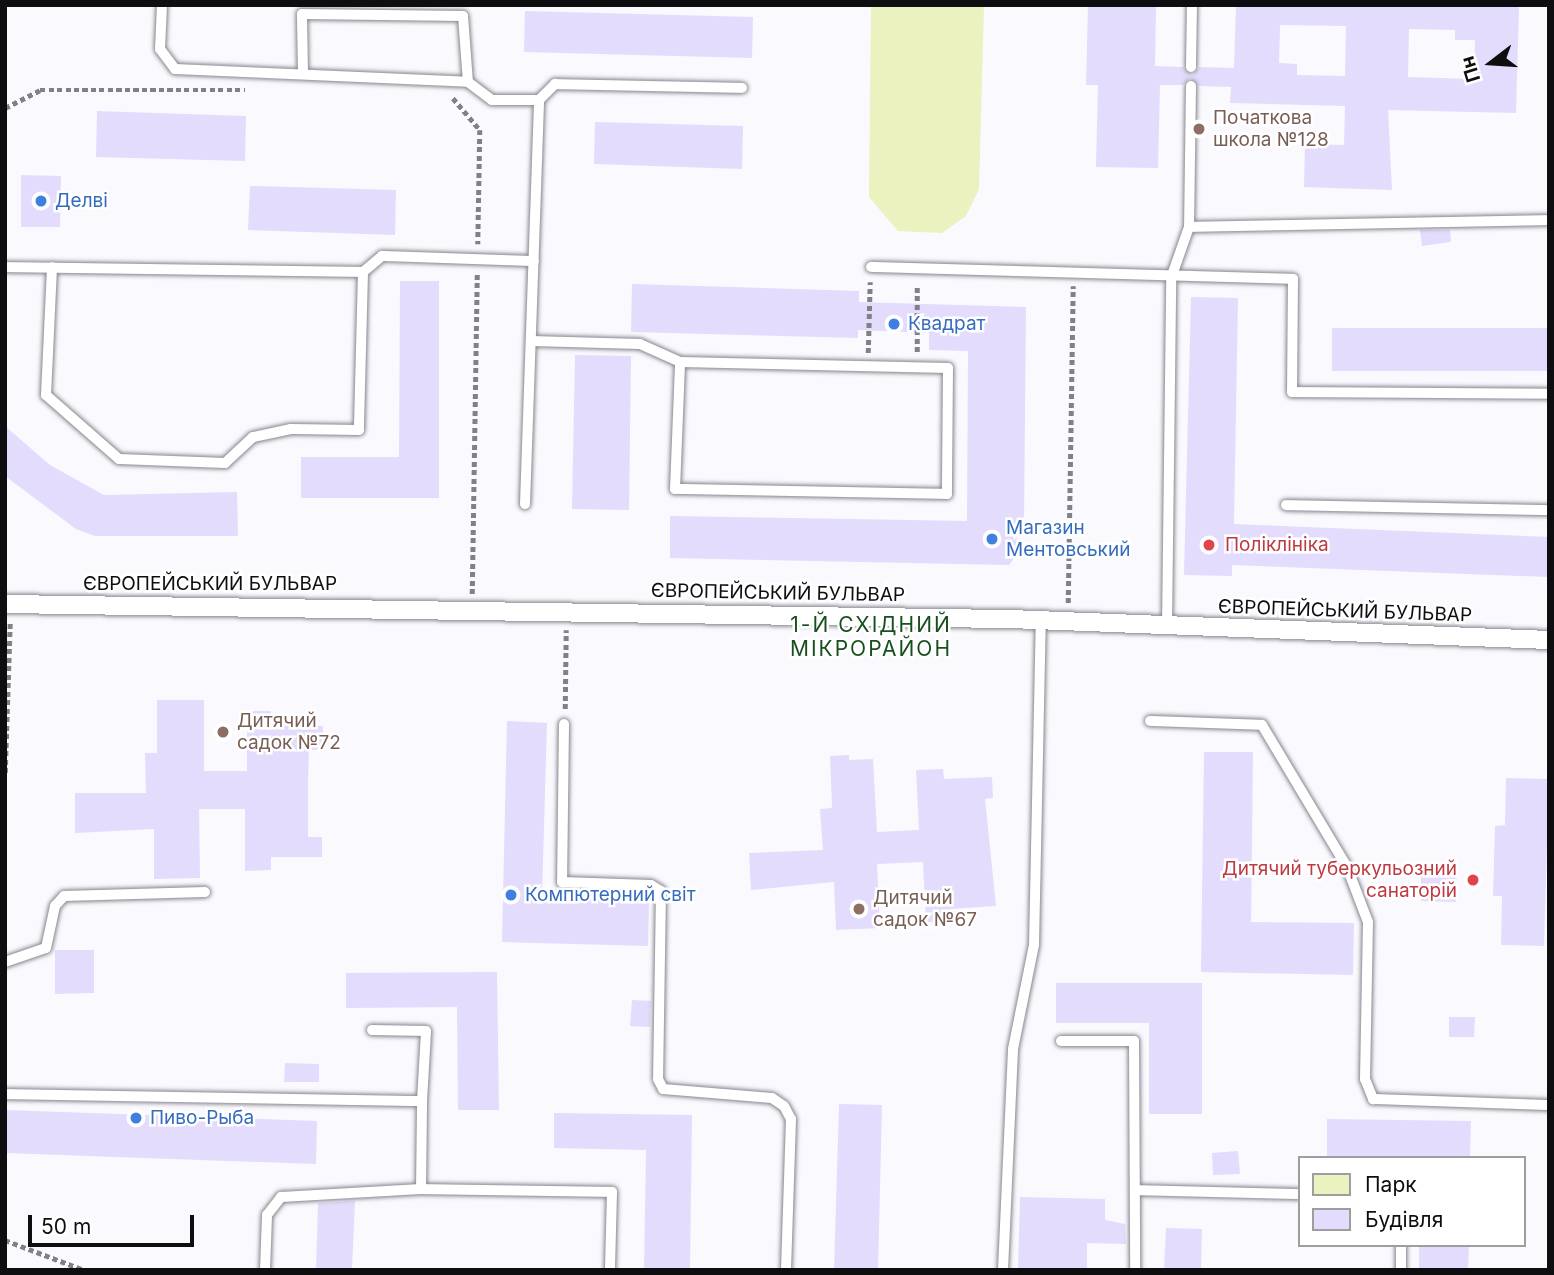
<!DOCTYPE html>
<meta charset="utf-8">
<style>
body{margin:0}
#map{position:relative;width:1554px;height:1275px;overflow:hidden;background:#faf9fe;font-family:Inter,sans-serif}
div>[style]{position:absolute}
.green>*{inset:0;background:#ebf1bf}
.building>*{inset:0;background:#e3dcfd}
.path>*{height:4.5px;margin-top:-2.25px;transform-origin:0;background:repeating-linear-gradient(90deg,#818084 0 5px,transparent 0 8.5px)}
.roads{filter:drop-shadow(0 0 2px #88868e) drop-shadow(0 0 2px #88868e)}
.service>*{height:10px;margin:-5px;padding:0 5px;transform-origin:5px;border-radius:5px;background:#fff}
.pedestrian>*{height:18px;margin:-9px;padding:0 9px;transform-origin:9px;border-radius:9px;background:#fff}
.dots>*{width:19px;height:19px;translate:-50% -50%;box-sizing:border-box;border:4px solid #fff;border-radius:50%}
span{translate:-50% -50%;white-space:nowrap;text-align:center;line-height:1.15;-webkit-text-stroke:5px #fff;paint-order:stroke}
.education-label{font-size:19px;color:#785e54}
.left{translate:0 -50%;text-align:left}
.shop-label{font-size:19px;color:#366cbe}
.health-label{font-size:19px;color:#be3a42}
.right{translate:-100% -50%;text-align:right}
.street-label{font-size:19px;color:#0e0d10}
.neighbourhood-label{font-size:21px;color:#18501d;letter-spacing:2px}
.frame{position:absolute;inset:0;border:7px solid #0e0d10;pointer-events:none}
.legend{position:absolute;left:1298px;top:1156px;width:228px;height:91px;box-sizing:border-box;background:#fff;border:2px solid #9f9e9f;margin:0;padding:9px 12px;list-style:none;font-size:21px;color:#0e0d10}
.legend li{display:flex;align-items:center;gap:14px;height:35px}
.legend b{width:35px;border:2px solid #9f9e9f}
.north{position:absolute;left:1456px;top:28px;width:70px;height:70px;-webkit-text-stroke:5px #fff;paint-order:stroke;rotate:253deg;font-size:19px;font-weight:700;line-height:28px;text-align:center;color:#0e0d10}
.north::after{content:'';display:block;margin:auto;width:24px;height:32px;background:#0e0d10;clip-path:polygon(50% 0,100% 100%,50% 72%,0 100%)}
.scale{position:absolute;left:28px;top:1215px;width:166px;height:32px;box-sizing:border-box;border:4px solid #0e0d10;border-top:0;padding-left:9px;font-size:21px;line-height:24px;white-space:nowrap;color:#0e0d10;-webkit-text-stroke:5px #fff;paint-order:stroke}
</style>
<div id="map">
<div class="green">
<i style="clip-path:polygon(871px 5px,984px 5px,979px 189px,966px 216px,942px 233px,898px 231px,869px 197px)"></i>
</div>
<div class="building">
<i style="clip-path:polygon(evenodd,1088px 5px,1156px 5px,1155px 66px,1183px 67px,1192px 75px,1199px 67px,1234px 68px,1236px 5px,1519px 5px,1516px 113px,1388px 110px,1392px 190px,1304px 187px,1305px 144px,1344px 145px,1345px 106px,1230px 103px,1231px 87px,1199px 86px,1190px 78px,1183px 85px,1160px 85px,1158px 168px,1096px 167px,1098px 85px,1086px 85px,1088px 5px,1280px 25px,1346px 26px,1345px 76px,1297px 75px,1297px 64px,1279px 63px,1280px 25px,1088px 5px,1409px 29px,1455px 30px,1455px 40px,1475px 40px,1474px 79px,1408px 77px,1409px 29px)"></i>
<i style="clip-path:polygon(525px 11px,753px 17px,752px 58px,524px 52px)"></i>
<i style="clip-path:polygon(97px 111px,246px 116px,245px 161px,96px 157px)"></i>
<i style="clip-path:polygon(595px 122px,743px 126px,742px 169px,594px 164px)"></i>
<i style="clip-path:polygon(21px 175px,61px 176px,60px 227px,21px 227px)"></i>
<i style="clip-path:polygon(250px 186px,396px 190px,395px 235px,248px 230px)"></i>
<i style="clip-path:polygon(1420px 230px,1450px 230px,1451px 242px,1422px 246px)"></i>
<i style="clip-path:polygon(400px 281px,439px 281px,439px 498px,301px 498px,301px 457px,399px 457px)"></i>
<i style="clip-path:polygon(632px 284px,859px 291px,859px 302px,1026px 307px,1024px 522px,1017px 522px,1016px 556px,1009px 565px,670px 558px,670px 516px,967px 521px,968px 351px,929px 350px,929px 333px,858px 330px,858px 338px,631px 332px)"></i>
<i style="clip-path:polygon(1191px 297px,1238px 298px,1234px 524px,1549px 537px,1547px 577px,1232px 565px,1232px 576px,1184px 575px)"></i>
<i style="clip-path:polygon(1332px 328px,1549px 328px,1549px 371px,1332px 371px)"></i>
<i style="clip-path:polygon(575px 355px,631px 356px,629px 510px,572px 509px)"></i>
<i style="clip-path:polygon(5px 426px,50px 465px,104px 495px,237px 492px,238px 536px,95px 536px,76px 529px,5px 476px)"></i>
<i style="clip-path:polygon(157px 700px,204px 700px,204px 771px,247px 771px,247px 711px,271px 711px,271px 725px,323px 726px,323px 750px,309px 750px,308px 781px,308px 837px,322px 837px,322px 857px,271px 857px,271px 870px,245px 871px,245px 809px,199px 809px,200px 878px,154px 879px,154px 829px,75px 833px,75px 793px,146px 793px,145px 753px,157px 753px)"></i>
<i style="clip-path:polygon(507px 721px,547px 723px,542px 897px,649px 900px,648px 946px,502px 942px)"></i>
<i style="clip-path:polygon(1204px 752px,1253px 752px,1251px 922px,1354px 923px,1353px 975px,1201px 972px)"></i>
<i style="clip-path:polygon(849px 755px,849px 760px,873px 759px,877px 832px,919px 830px,916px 770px,943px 769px,944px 779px,992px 777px,993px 798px,985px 799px,996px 906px,950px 909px,951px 921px,926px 922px,923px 862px,877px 864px,880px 928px,836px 930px,834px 882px,751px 890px,749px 853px,823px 850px,820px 809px,832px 808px,830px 756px)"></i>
<i style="clip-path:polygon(1506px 778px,1549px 779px,1544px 946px,1501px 945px,1502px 896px,1493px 896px,1495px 826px,1505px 825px)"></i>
<i style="clip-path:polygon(1421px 863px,1457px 864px,1456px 902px,1421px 901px)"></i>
<i style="clip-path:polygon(55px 950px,94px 950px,94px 993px,55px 994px)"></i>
<i style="clip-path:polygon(497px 972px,499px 1110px,458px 1110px,457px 1007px,346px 1008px,346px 973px)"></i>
<i style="clip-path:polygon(1056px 983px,1202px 983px,1202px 1114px,1149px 1114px,1149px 1023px,1056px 1023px)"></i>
<i style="clip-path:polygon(632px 1000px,651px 1001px,650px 1027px,630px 1026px)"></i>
<i style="clip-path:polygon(1449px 1017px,1475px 1017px,1474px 1037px,1449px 1037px)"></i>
<i style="clip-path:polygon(285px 1063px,319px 1064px,319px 1082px,284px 1082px)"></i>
<i style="clip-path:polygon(839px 1104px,882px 1105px,878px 1270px,834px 1270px)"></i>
<i style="clip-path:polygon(5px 1110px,317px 1121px,316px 1164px,5px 1153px)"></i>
<i style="clip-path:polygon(554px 1113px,692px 1115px,690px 1270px,644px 1270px,646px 1150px,554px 1148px)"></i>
<i style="clip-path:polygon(1327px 1119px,1471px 1121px,1470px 1158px,1327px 1158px)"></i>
<i style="clip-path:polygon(1238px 1151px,1240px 1174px,1213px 1175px,1212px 1153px)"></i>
<i style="clip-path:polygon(1020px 1197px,1105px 1199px,1105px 1220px,1125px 1224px,1126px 1244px,1087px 1243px,1087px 1270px,1018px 1270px)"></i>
<i style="clip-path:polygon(355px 1201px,352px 1270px,316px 1270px,318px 1203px)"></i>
<i style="clip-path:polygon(1166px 1228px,1202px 1229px,1201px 1270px,1164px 1270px)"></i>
<i style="clip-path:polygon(1419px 1245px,1469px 1245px,1468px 1270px,1419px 1270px)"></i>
</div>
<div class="path">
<i style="left:453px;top:98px;width:42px;rotate:49.8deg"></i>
<i style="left:480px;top:130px;width:114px;rotate:91deg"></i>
<i style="left:5px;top:108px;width:39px;rotate:-27deg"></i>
<i style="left:40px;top:90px;width:205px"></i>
<i style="left:917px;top:352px;width:68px;rotate:-90deg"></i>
<i style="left:868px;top:353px;width:71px;rotate:-88.4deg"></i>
<i style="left:472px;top:594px;width:320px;rotate:-89.1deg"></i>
<i style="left:1068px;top:603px;width:317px;rotate:-89.1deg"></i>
<i style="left:565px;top:709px;width:79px;rotate:-89.3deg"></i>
<i style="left:5px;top:773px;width:150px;rotate:-88.1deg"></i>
<i style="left:5px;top:1240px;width:85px;rotate:20.8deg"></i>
</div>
<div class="roads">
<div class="service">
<i style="left:162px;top:5px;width:44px;rotate:92.6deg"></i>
<i style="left:160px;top:49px;width:25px;rotate:53deg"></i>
<i style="left:175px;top:69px;width:293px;rotate:2.5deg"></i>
<i style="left:468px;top:82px;width:30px;rotate:37deg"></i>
<i style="left:492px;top:100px;width:47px"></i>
<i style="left:1191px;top:67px;width:62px;rotate:-89.1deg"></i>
<i style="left:303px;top:74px;width:60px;rotate:-91deg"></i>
<i style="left:302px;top:14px;width:161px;rotate:0.7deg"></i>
<i style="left:463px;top:16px;width:66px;rotate:85.7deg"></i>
<i style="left:1191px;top:86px;width:141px;rotate:90.8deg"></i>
<i style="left:1189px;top:227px;width:360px;rotate:-1.1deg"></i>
<i style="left:5px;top:267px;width:358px;rotate:0.8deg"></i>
<i style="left:363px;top:272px;width:158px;rotate:91.5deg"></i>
<i style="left:359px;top:430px;width:68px;rotate:-179.2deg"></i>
<i style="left:291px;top:429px;width:39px;rotate:168deg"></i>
<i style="left:253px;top:437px;width:38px;rotate:137deg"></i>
<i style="left:225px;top:463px;width:106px;rotate:-177.8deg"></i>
<i style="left:119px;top:459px;width:97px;rotate:-138.8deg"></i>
<i style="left:46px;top:395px;width:128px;rotate:-87.3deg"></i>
<i style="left:871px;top:267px;width:422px;rotate:1.6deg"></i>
<i style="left:1293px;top:279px;width:113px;rotate:90.5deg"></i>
<i style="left:1292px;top:392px;width:257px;rotate:0.4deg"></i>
<i style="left:363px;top:272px;width:25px;rotate:-40deg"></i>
<i style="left:382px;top:256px;width:152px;rotate:1.9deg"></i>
<i style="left:531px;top:341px;width:109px;rotate:1.6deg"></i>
<i style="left:640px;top:344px;width:44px;rotate:24.2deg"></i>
<i style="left:680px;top:362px;width:268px;rotate:1.3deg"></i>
<i style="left:948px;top:368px;width:126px;rotate:90.5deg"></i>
<i style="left:947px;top:494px;width:272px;rotate:-178.9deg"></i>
<i style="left:675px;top:489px;width:127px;rotate:-87.7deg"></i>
<i style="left:525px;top:504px;width:404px;rotate:-88deg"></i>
<i style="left:539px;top:100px;width:23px;rotate:-45deg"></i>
<i style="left:555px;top:84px;width:187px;rotate:1.2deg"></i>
<i style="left:1286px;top:505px;width:263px;rotate:1.1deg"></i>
<i style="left:1167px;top:626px;width:348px;rotate:-89.3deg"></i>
<i style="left:1171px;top:278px;width:54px;rotate:-70.6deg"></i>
<i style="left:1150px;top:721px;width:112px;rotate:2deg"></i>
<i style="left:1262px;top:725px;width:165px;rotate:59.1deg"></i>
<i style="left:1347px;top:867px;width:59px;rotate:69.1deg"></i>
<i style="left:1368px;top:922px;width:157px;rotate:91.1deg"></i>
<i style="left:1365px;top:1079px;width:22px;rotate:68deg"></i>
<i style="left:1373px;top:1099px;width:176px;rotate:2deg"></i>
<i style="left:564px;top:724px;width:158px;rotate:90.7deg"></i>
<i style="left:562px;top:882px;width:89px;rotate:1.9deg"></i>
<i style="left:651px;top:885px;width:12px;rotate:31deg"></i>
<i style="left:661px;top:891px;width:188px;rotate:90.9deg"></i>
<i style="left:658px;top:1079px;width:11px;rotate:63deg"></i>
<i style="left:663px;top:1089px;width:109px;rotate:4.7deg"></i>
<i style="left:772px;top:1098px;width:14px;rotate:34deg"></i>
<i style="left:784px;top:1106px;width:15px;rotate:62deg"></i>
<i style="left:791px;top:1119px;width:151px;rotate:91.9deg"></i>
<i style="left:5px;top:962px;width:43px;rotate:-18.9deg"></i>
<i style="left:46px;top:948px;width:43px;rotate:-77.9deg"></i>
<i style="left:55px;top:906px;width:13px;rotate:-48deg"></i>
<i style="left:64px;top:896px;width:141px;rotate:-1.6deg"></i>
<i style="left:1061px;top:1041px;width:73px"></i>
<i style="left:1134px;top:1041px;width:229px;rotate:89.7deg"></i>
<i style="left:5px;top:1094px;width:417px;rotate:1deg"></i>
<i style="left:422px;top:1101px;width:70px;rotate:-86.7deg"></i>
<i style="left:426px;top:1031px;width:54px;rotate:-178.9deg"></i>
<i style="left:421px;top:1189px;width:88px;rotate:-89.3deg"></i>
<i style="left:1136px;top:1190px;width:164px;rotate:1.4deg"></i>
<i style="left:265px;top:1270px;width:55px;rotate:-87.9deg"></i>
<i style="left:267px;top:1215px;width:23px;rotate:-52deg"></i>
<i style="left:281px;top:1197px;width:140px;rotate:-3.3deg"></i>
<i style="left:421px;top:1189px;width:191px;rotate:0.9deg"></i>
<i style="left:612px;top:1192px;width:78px;rotate:91.5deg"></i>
<i style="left:1003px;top:1270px;width:221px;rotate:-87.4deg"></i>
<i style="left:1013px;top:1049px;width:106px;rotate:-78.6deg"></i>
<i style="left:1034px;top:945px;width:324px;rotate:-88.8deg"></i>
<i style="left:1401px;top:1270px;width:25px;rotate:-90deg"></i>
</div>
<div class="pedestrian">
<i style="left:5px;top:604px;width:1005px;rotate:0.86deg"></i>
<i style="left:1010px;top:619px;width:539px;rotate:2.23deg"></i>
</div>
</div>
<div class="dots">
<i style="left:1199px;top:129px;background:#8d6e63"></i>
<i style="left:41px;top:201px;background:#3f7fe0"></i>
<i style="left:894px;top:324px;background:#3f7fe0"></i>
<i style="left:992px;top:539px;background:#3f7fe0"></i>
<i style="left:1209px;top:545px;background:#e0444e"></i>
<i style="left:223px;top:732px;background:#8d6e63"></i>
<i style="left:1473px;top:880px;background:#e0444e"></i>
<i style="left:511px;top:895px;background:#3f7fe0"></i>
<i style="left:859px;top:909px;background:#8d6e63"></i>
<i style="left:136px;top:1118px;background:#3f7fe0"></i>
</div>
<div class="education-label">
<span class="left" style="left:1213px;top:129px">Початкова<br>школа №128</span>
<span class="left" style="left:237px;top:732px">Дитячий<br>садок №72</span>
<span class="left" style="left:873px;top:909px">Дитячий<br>садок №67</span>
</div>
<div class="shop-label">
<span class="left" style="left:55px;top:201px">Делві</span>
<span class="left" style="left:908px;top:324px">Квадрат</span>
<span class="left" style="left:1006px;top:539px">Магазин<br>Ментовський</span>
<span class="left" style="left:525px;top:895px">Компютерний світ</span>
<span class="left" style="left:150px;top:1118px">Пиво-Рыба</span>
</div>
<div class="health-label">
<span class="left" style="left:1225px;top:545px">Поліклініка</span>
<span class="right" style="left:1457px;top:880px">Дитячий туберкульозний<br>санаторій</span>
</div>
<div class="street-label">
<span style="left:210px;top:584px">ЄВРОПЕЙСЬКИЙ БУЛЬВАР</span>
<span style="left:778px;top:593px;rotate:1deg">ЄВРОПЕЙСЬКИЙ БУЛЬВАР</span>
<span style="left:1345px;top:611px;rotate:2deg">ЄВРОПЕЙСЬКИЙ БУЛЬВАР</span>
</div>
<div class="neighbourhood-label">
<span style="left:871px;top:637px">1-Й СХІДНИЙ<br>МІКРОРАЙОН</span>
</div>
<div class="frame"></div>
<ul class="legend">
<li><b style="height:19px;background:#ebf1bf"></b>Парк</li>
<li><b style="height:19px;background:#e3dcfd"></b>Будівля</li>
</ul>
<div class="north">Пн</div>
<div class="scale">50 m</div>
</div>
